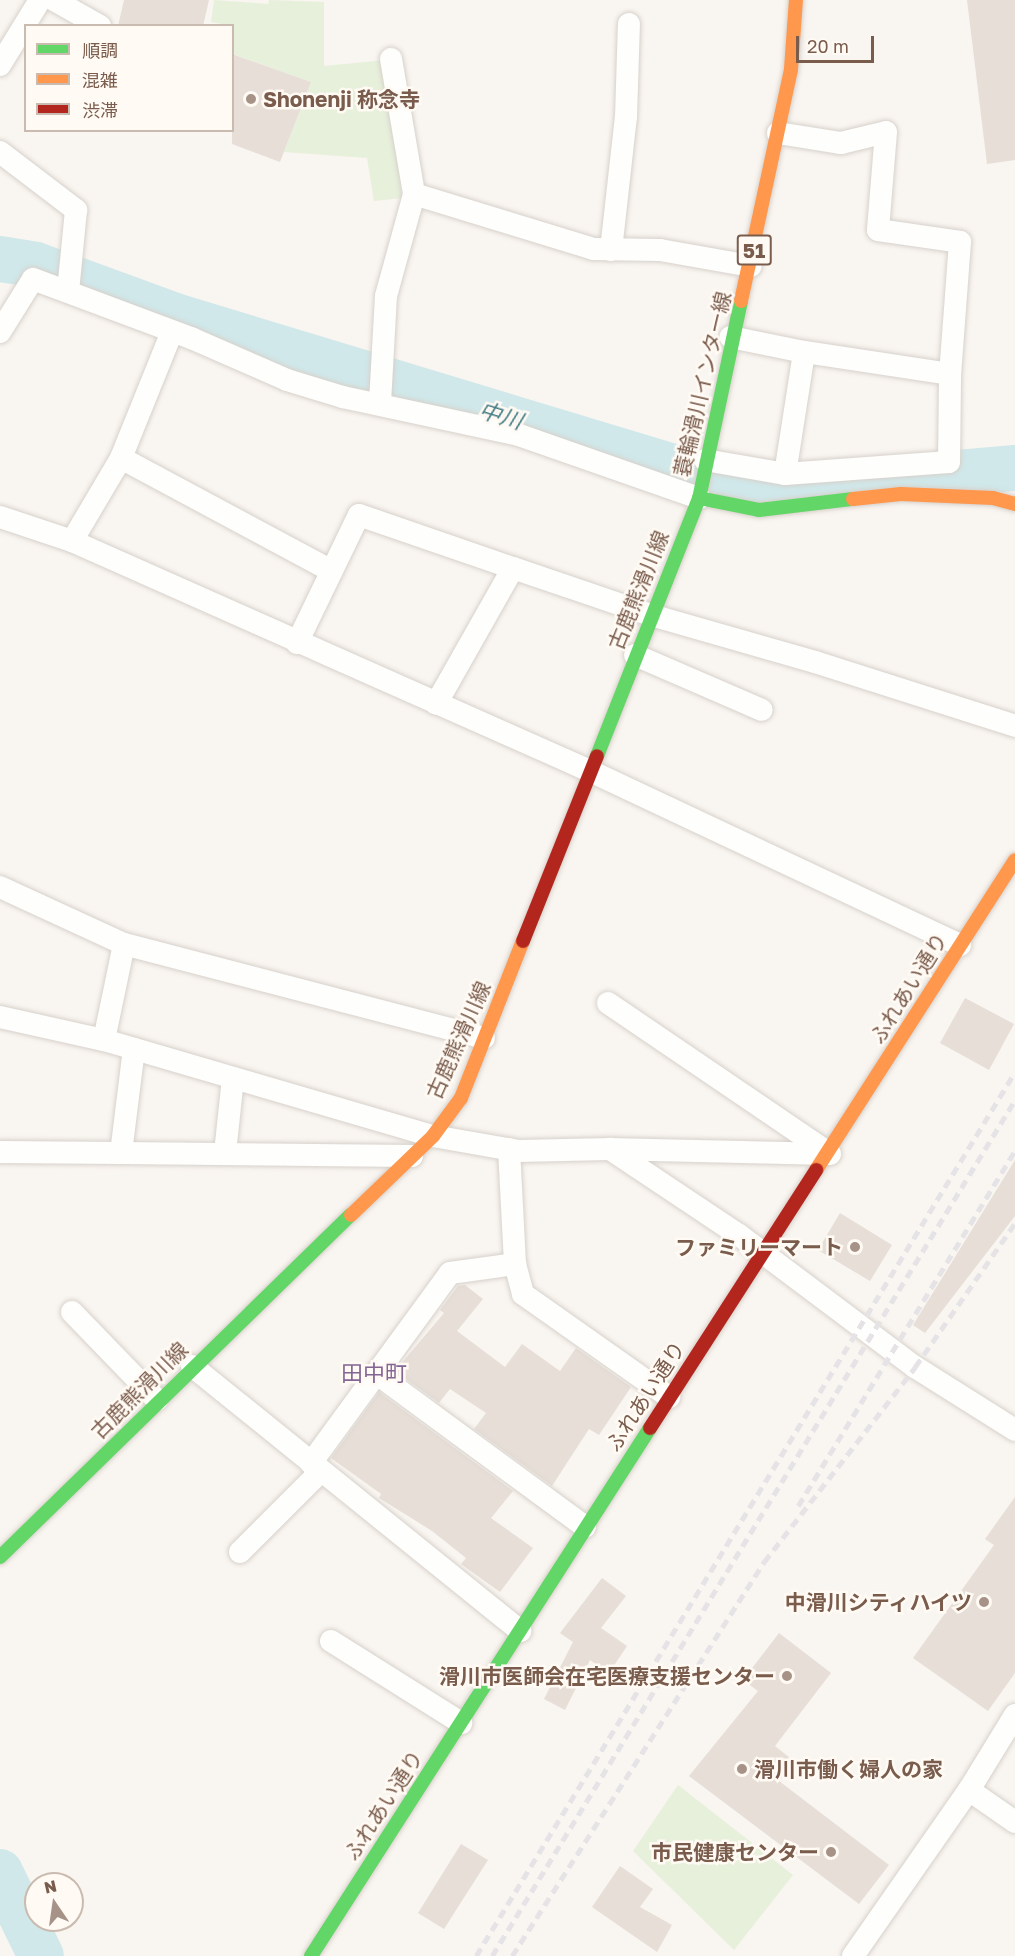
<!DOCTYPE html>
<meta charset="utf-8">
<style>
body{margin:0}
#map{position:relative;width:1015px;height:1956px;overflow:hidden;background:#f9f5f0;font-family:"Golos Text","Noto Sans JP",sans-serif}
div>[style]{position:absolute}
.green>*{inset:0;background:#e7f0db}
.river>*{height:46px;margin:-23px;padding:0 23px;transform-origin:23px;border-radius:23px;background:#d0e8ea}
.building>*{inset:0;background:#e6ded7}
.roads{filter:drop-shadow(0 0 2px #d7d1cb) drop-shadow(0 0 2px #d7d1cb)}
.street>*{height:22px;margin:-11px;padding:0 11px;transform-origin:11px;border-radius:11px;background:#fefefd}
.fast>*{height:14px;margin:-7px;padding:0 7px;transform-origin:7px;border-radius:7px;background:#63d668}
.slow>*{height:14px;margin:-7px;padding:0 7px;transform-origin:7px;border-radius:7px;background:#ff974d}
.jam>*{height:14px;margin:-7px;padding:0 7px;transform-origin:7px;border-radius:7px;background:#b3261e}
.rail>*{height:4.5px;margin-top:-2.25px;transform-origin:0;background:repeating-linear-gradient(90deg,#e6e3e7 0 9px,transparent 0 15px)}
.dots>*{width:16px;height:16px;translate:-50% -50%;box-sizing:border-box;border:3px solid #fffaf3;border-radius:50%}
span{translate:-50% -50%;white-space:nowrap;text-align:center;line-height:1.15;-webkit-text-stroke:5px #fffaf3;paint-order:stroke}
.shield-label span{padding:2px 4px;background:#fffaf3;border:2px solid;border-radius:4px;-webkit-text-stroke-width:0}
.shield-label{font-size:20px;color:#7a5c4d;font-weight:700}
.poi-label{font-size:21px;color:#7a5c4d;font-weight:700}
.left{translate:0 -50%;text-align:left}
.right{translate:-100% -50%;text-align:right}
.street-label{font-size:21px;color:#7a5c4d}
.water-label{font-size:22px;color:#437c86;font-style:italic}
.neighbourhood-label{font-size:22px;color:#846695}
.legend{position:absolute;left:24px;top:24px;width:210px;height:108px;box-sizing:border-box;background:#fffaf3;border:2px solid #cabbb1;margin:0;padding:8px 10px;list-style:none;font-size:18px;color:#7a5c4d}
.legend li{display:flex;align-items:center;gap:12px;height:30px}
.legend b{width:30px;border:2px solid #cabbb1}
.north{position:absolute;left:24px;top:1872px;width:60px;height:60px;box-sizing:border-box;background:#fffaf3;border:2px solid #cabbb1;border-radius:50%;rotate:347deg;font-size:16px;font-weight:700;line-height:24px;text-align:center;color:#7a5c4d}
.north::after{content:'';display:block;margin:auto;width:21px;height:27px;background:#a69286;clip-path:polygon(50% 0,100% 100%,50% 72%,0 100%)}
.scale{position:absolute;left:796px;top:36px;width:78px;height:27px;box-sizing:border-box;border:3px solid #7a5c4d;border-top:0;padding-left:8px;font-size:18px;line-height:21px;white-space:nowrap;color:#7a5c4d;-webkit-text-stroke:4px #fffaf3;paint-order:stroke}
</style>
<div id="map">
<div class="green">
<i style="clip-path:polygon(214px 0,268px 4px,269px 0,324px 2px,324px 66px,386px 60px,402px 198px,374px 201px,367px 158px,284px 152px,311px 82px,233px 54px,232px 26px,211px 22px)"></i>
<i style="clip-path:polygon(678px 1785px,793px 1875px,734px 1950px,633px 1851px)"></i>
</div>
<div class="river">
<i style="left:0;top:259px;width:36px;rotate:9deg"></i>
<i style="left:36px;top:265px;width:148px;rotate:20.1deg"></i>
<i style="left:175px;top:316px;width:565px;rotate:16.86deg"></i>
<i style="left:716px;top:480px;width:60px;rotate:8.7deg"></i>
<i style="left:775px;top:489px;width:241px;rotate:-5deg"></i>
<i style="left:0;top:1872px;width:93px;rotate:64deg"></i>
</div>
<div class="building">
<i style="clip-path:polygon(124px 0,209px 0,203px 26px,118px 26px)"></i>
<i style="clip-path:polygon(967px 0,1015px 0,1015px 160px,987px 164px)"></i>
<i style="clip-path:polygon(232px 54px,311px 82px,280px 162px,232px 144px)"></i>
<i style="clip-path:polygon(965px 998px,1014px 1024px,989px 1070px,940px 1043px)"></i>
<i style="clip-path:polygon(1015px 1160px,1015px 1216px,925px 1333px,913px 1325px)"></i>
<i style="clip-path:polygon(840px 1213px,892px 1245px,870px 1281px,818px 1250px)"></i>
<i style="clip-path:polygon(465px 1285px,483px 1299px,457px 1331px,505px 1367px,522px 1344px,560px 1371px,576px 1348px,631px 1387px,599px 1435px,589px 1429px,552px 1486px,474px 1429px,486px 1413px,450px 1389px,439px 1403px,395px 1371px,444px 1313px,440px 1310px,458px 1286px)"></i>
<i style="clip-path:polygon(379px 1392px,513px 1491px,491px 1518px,533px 1548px,500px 1592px,461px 1564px,466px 1558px,432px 1531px,379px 1498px,381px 1494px,331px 1458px)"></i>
<i style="clip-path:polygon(1015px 1497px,1015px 1673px,988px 1711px,913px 1658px,994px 1545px,985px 1539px)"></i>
<i style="clip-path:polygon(602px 1578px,626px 1596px,601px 1628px,627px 1646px,609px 1673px,590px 1660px,565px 1710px,544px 1699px,573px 1642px,560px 1633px)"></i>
<i style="clip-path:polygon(779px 1633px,831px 1673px,775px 1746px,795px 1762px,779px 1781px,889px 1865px,859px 1904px,689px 1776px,758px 1691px,743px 1680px)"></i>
<i style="clip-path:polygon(461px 1844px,488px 1860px,444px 1929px,418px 1913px)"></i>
<i style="clip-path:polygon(620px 1866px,653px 1889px,640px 1907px,672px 1925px,657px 1952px,592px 1907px)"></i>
</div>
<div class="roads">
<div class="street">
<i style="left:54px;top:0;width:53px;rotate:29.5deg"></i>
<i style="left:391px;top:59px;width:137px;rotate:80.3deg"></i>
<i style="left:0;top:65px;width:76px;rotate:-58.4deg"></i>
<i style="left:778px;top:133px;width:64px;rotate:9deg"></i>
<i style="left:841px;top:143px;width:46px;rotate:-13.7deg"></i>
<i style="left:886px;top:132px;width:98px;rotate:94.7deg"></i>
<i style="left:878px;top:230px;width:83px;rotate:8.3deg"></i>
<i style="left:960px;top:242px;width:132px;rotate:94.3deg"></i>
<i style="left:0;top:152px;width:96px;rotate:37.3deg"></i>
<i style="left:76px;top:210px;width:81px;rotate:95.6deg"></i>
<i style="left:611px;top:250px;width:134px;rotate:-83.6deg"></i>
<i style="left:626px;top:117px;width:93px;rotate:-88.2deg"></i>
<i style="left:0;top:332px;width:62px;rotate:-58.1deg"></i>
<i style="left:33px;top:279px;width:169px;rotate:20.5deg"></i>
<i style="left:191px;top:338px;width:105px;rotate:23.6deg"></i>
<i style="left:287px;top:380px;width:59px;rotate:16.9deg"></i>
<i style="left:343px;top:397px;width:180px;rotate:12.2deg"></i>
<i style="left:519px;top:435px;width:191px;rotate:19.3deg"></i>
<i style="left:380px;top:403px;width:107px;rotate:-86.8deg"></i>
<i style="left:386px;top:296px;width:106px;rotate:-74.6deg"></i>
<i style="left:414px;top:194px;width:188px;rotate:17deg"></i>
<i style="left:594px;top:249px;width:66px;rotate:0.9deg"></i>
<i style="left:660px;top:250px;width:92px;rotate:10deg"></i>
<i style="left:121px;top:458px;width:136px;rotate:-68deg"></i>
<i style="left:705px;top:460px;width:81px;rotate:9.9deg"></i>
<i style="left:785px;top:474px;width:123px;rotate:-81.1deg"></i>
<i style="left:804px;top:352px;width:75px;rotate:-168.4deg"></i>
<i style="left:785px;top:474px;width:164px;rotate:-4.2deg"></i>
<i style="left:949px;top:462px;width:88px;rotate:-89.3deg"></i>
<i style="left:950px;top:374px;width:148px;rotate:-171.4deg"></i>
<i style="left:0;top:517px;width:76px;rotate:18.4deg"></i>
<i style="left:72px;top:541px;width:567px;rotate:23.94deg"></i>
<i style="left:590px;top:771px;width:409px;rotate:25.2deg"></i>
<i style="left:72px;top:541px;width:96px;rotate:-59.4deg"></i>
<i style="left:121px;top:458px;width:239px;rotate:28.2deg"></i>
<i style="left:513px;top:568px;width:146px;rotate:18.8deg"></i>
<i style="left:651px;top:615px;width:171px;rotate:16deg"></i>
<i style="left:815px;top:662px;width:210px;rotate:17.7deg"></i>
<i style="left:297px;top:643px;width:142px;rotate:-64.2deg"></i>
<i style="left:359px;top:515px;width:163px;rotate:19deg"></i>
<i style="left:513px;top:568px;width:156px;rotate:119.5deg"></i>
<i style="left:635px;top:655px;width:138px;rotate:23.4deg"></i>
<i style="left:0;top:887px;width:136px;rotate:24.7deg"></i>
<i style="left:124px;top:944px;width:372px;rotate:14.6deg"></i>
<i style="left:608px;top:1003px;width:268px;rotate:34.2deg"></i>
<i style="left:0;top:1017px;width:107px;rotate:12.5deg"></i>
<i style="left:104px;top:1040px;width:343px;rotate:16.3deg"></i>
<i style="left:433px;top:1136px;width:86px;rotate:10deg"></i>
<i style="left:518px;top:1151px;width:92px;rotate:-1.2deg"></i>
<i style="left:610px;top:1149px;width:220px;rotate:1.3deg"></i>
<i style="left:104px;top:1040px;width:98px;rotate:-78.2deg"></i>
<i style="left:509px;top:1149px;width:115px;rotate:87deg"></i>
<i style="left:515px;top:1264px;width:31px;rotate:75deg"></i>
<i style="left:523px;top:1294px;width:179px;rotate:35.2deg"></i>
<i style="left:610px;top:1149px;width:155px;rotate:33.7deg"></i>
<i style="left:739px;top:1235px;width:220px;rotate:36.9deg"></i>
<i style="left:915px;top:1367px;width:118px;rotate:32.2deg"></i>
<i style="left:0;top:1152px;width:121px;rotate:0.5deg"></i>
<i style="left:121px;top:1153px;width:105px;rotate:-82.9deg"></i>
<i style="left:121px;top:1153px;width:291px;rotate:0.6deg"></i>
<i style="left:225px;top:1153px;width:75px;rotate:-83.9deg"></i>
<i style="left:72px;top:1312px;width:122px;rotate:46deg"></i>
<i style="left:192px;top:1366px;width:422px;rotate:38.9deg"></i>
<i style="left:377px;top:1374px;width:258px;rotate:36.3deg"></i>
<i style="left:311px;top:1463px;width:235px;rotate:-53.8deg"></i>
<i style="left:450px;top:1273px;width:66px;rotate:-7.9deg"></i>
<i style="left:240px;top:1552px;width:115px;rotate:-45deg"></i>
<i style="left:331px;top:1641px;width:154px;rotate:32.2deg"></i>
<i style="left:969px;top:1790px;width:56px;rotate:34.8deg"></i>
<i style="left:853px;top:1956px;width:203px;rotate:-55.1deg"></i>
<i style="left:969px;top:1790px;width:88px;rotate:-58.5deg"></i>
</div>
<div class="fast">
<i style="left:741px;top:301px;width:201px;rotate:102deg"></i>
<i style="left:699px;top:498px;width:61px;rotate:11.3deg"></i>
<i style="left:759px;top:510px;width:95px;rotate:-6.7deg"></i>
<i style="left:597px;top:756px;width:277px;rotate:-68.4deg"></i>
<i style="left:0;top:1557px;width:490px;rotate:-44.3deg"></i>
<i style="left:311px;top:1956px;width:627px;rotate:-57.3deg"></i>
</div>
<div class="slow">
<i style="left:741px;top:301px;width:237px;rotate:-77.8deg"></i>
<i style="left:791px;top:69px;width:69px;rotate:-85.9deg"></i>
<i style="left:853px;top:499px;width:48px;rotate:-5.9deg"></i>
<i style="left:901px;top:494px;width:92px;rotate:2.5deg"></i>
<i style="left:993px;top:498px;width:23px;rotate:15deg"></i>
<i style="left:816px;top:1170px;width:368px;rotate:-57.3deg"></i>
<i style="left:351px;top:1215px;width:114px;rotate:-43.9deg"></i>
<i style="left:433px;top:1136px;width:47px;rotate:-53.6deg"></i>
<i style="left:461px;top:1098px;width:169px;rotate:-68.5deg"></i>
</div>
<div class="jam">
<i style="left:523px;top:941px;width:199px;rotate:-68.2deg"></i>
<i style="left:650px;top:1428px;width:307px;rotate:-57.2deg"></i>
</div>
</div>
<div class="rail">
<i style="left:798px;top:1506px;width:416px;rotate:-58.6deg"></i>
<i style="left:476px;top:1956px;width:1035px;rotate:-58.63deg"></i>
<i style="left:492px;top:1956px;width:1003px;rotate:-58.58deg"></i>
<i style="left:512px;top:1956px;width:468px;rotate:-57.4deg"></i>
<i style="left:764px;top:1562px;width:247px;rotate:-52.2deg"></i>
<i style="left:915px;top:1367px;width:175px;rotate:-55.2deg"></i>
</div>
<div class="dots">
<i style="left:251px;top:99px;background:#a69286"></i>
<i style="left:855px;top:1247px;background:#a69286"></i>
<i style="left:984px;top:1602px;background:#a69286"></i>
<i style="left:787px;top:1676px;background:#a69286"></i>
<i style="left:742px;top:1769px;background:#a69286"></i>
<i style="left:831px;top:1852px;background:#a69286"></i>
</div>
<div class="shield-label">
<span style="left:754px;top:250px">51</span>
</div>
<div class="poi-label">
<span class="left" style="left:263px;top:99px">Shonenji 称念寺</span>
<span class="right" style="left:843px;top:1247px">ファミリーマート</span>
<span class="right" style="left:972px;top:1602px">中滑川シティハイツ</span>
<span class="right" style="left:775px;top:1676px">滑川市医師会在宅医療支援センター</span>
<span class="left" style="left:754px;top:1769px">滑川市働く婦人の家</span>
<span class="right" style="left:819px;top:1852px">市民健康センター</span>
</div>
<div class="street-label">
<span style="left:702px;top:384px;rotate:-77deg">蓑輪滑川インター線</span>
<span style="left:638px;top:590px;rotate:-68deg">古鹿熊滑川線</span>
<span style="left:908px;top:988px;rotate:-58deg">ふれあい通り</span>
<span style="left:458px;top:1040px;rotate:-66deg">古鹿熊滑川線</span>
<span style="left:139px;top:1390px;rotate:-45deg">古鹿熊滑川線</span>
<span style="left:645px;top:1396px;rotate:-57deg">ふれあい通り</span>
<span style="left:383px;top:1805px;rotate:-57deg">ふれあい通り</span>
</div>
<div class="water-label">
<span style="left:501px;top:415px;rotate:17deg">中川</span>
</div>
<div class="neighbourhood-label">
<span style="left:374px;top:1373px">田中町</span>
</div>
<ul class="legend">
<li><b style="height:8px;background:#63d668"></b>順調</li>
<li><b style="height:8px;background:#ff974d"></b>混雑</li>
<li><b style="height:8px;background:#b3261e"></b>渋滞</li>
</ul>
<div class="north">N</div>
<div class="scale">20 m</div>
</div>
